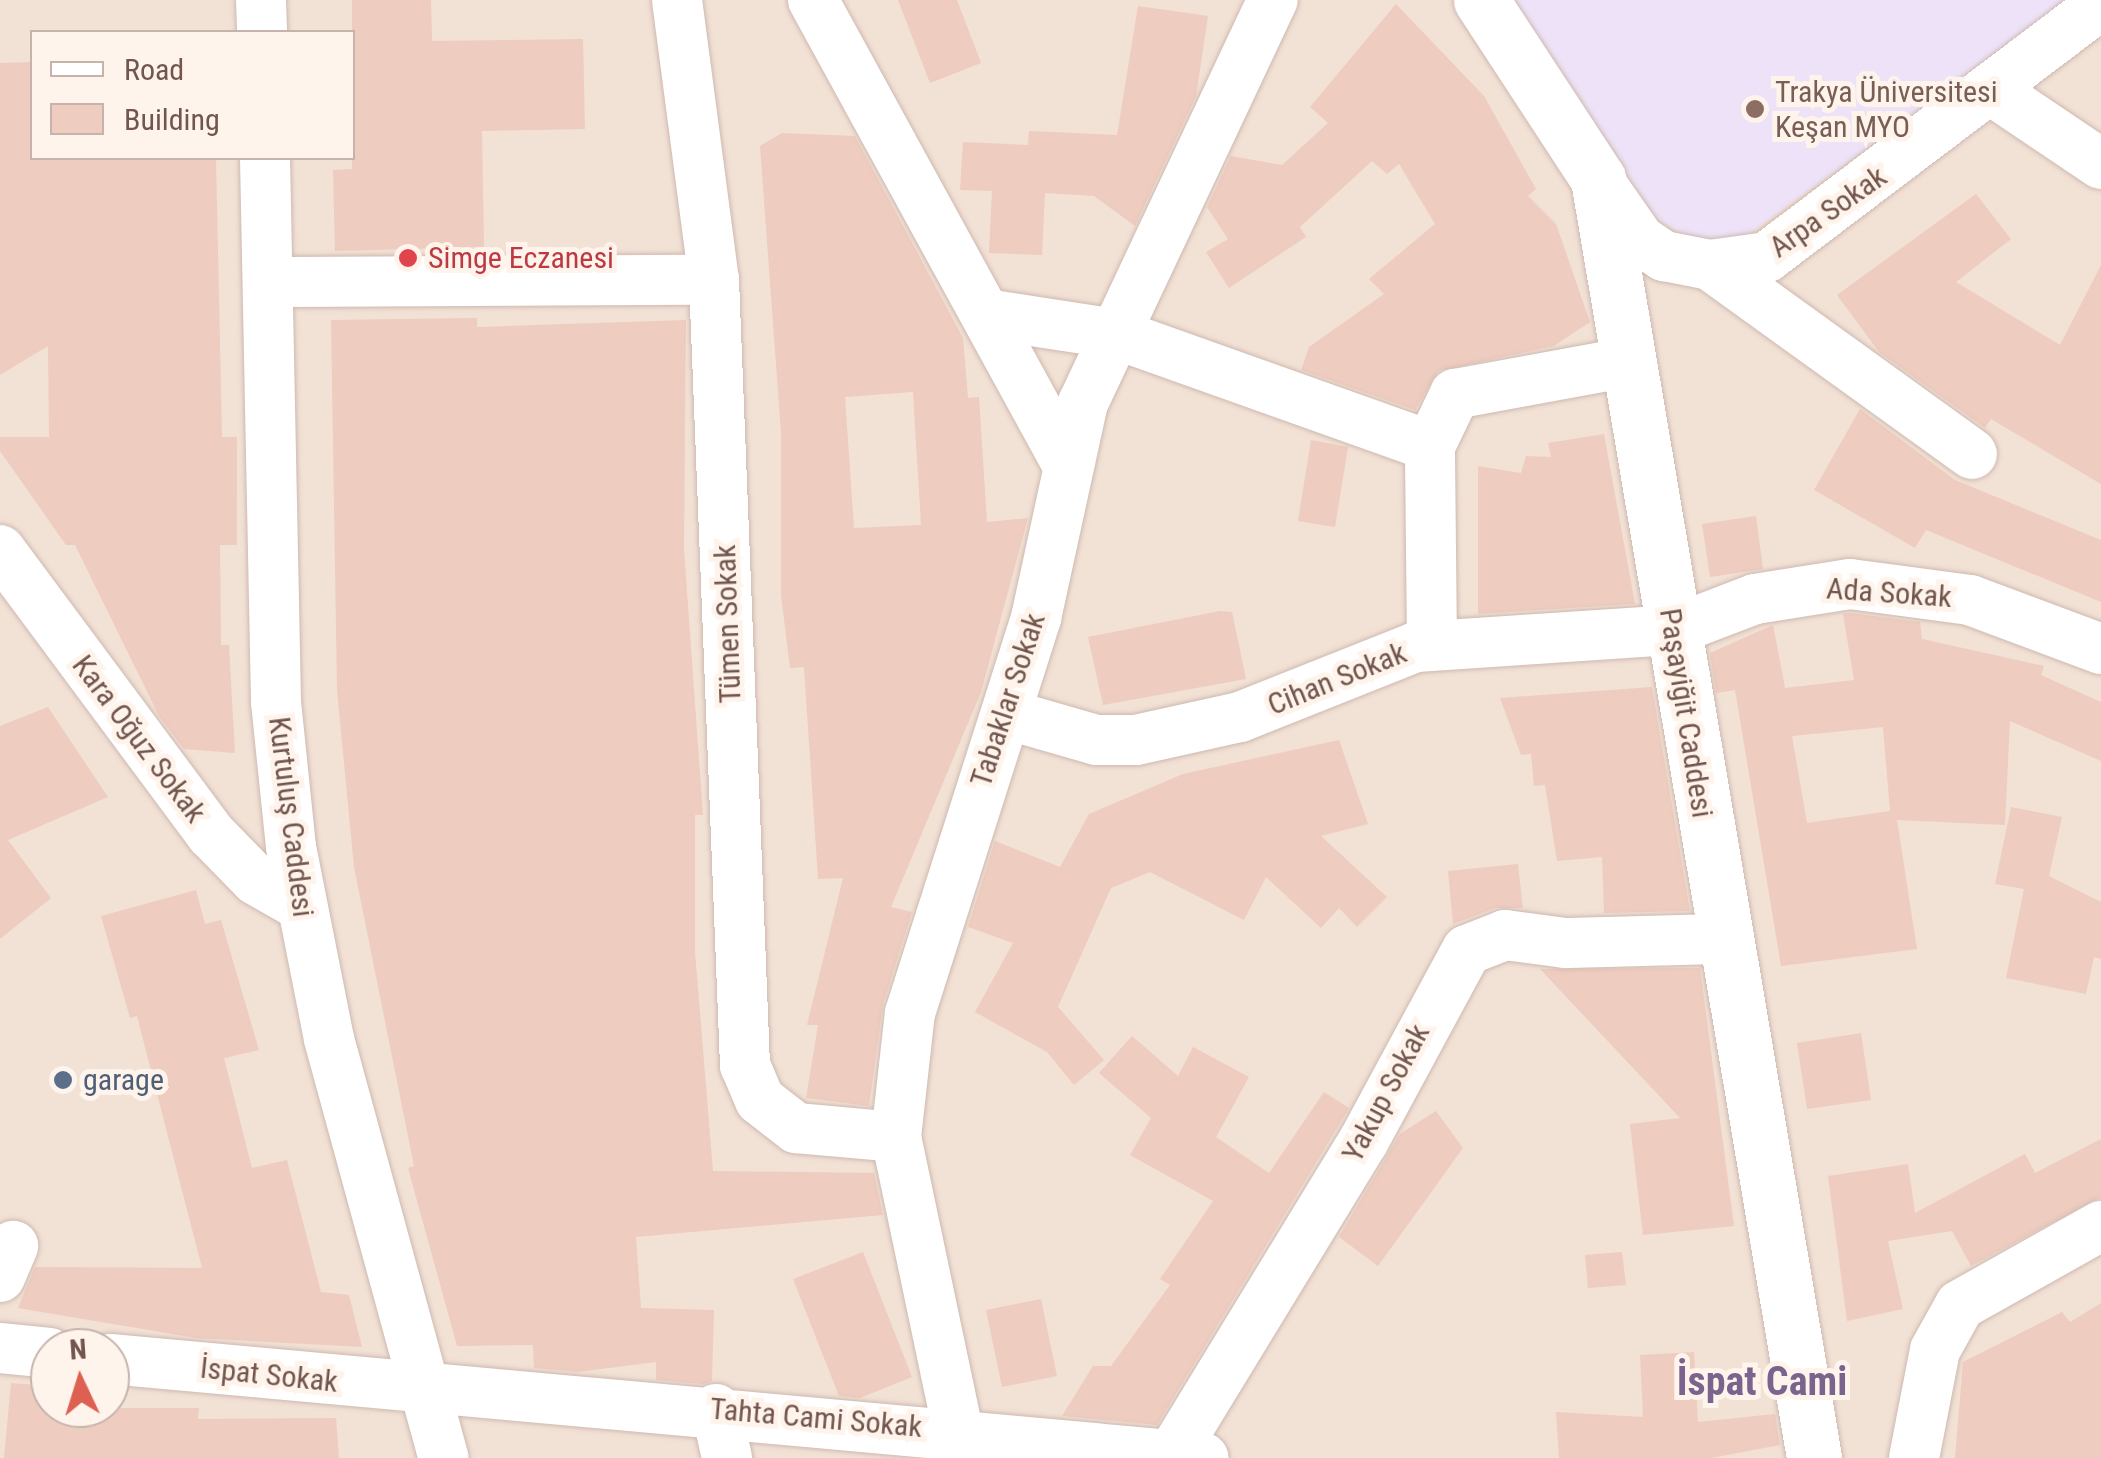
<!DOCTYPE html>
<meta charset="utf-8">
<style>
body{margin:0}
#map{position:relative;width:2101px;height:1458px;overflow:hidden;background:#fbf0e6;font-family:"Roboto Condensed",sans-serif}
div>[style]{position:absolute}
.residential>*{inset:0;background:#f2e1d5}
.education>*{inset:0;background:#ede2f7}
.building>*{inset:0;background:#eeccbf}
.roads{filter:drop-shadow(0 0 2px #ceb9b0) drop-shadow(0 0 2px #ceb9b0)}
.street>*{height:50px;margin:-25px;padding:0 25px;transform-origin:25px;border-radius:25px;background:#fff}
.secondary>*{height:55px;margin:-27.5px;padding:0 27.5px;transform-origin:27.5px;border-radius:27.5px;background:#fff}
.dots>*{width:28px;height:28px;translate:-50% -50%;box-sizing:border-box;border:5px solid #fef4ec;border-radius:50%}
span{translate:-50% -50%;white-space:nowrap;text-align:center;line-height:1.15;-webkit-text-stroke:10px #fef4ec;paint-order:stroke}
.education-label{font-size:30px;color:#785e54}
.left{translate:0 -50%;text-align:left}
.street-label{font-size:30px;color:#72554c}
.health-label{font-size:30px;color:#be3a42}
.service-label{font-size:30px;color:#4e5e75}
.district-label{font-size:40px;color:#7a648e;font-weight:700}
.legend{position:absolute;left:30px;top:30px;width:325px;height:130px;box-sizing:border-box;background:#fef4ec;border:2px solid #c6b4ac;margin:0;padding:12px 18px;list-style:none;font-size:30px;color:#72554c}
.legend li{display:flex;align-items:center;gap:20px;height:50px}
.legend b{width:50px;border:2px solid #c6b4ac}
.north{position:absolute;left:30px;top:1328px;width:100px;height:100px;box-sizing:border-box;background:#fef4ec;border:2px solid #c6b4ac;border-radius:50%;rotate:356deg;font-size:28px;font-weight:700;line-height:40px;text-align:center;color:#72554c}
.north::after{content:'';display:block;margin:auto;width:35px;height:45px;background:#dd6053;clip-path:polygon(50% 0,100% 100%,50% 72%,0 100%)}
</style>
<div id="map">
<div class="residential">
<i style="clip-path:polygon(evenodd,0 0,2101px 0,2101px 1458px,0 1458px,0 0,32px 32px,352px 32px,352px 158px,32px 158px,32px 32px,0 0,50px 1348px,110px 1348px,110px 1408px,50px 1408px,50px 1348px)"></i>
</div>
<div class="education">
<i style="clip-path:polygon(1514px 0,2071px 0,1739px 241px,1692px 240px,1655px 218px)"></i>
</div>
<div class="building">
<i style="clip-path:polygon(352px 0,431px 0,432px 41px,583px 39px,585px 129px,482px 131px,484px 247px,335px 251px,333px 170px,352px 169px)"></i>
<i style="clip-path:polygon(898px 0,957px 0,981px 63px,930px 83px)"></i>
<i style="clip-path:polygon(1396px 4px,1484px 96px,1536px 189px,1528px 196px,1556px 224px,1590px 322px,1554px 346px,1438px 371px,1415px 410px,1301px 370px,1309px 347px,1384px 294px,1369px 279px,1435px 224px,1399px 164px,1387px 174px,1372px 161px,1300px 227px,1306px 237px,1229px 288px,1206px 252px,1228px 239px,1207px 207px,1231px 156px,1282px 165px,1328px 123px,1310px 107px)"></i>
<i style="clip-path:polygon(1138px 6px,1208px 16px,1196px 96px,1135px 226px,1094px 196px,1045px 193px,1042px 255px,989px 253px,992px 191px,960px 190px,963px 142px,1028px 145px,1029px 131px,1117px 135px)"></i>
<i style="clip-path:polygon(32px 62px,32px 158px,216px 158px,222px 437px,237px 437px,237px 545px,220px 545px,221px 645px,229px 645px,235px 753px,184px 749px,159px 716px,75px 545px,66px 545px,0 451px,0 437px,49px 437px,48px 346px,0 375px,0 63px)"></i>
<i style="clip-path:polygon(evenodd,782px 133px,855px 136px,963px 338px,968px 398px,979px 397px,987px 522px,1028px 518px,981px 692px,891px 907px,912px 912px,883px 1004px,869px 1106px,806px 1098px,818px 1025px,807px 1025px,843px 878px,818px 879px,804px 667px,790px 668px,781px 595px,781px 432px,760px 146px,782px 133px,913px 392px,921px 525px,854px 528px,845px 397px,913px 392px)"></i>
<i style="clip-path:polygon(1976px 194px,2011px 239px,1956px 282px,2060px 345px,2101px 265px,2101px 484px,1991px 419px,1985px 428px,1879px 352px,1837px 295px)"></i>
<i style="clip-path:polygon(477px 318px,477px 327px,686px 320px,684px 549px,703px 815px,695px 815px,695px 952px,713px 1171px,874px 1173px,883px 1215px,636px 1237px,641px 1308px,714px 1310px,712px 1381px,704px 1384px,656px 1380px,656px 1362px,577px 1372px,534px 1368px,533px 1345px,457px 1346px,408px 1168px,414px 1166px,354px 867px,337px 690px,331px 320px)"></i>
<i style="clip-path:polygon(1860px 409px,1955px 480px,2101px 540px,2101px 602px,1926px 530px,1915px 548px,1814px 490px)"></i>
<i style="clip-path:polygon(1604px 434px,1635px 604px,1478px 614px,1478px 466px,1521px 473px,1526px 456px,1551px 457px,1548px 443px)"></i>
<i style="clip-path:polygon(1311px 440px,1348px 447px,1335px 527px,1298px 521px)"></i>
<i style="clip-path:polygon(1756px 516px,1763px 569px,1710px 577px,1702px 524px)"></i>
<i style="clip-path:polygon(1220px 611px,1232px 612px,1246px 679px,1103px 705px,1088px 637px)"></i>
<i style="clip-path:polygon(evenodd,1850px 613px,1920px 622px,1922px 639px,2044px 666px,2041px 675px,2101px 702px,2101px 761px,2010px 721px,2005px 825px,1897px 820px,1917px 949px,1781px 966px,1735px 690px,1716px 693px,1710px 653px,1773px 625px,1785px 688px,1854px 680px,1843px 614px,1850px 613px,1883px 727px,1890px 811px,1807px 823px,1792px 736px,1883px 727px)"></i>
<i style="clip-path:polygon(1652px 687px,1690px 911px,1604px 913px,1602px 857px,1557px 861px,1545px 785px,1534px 786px,1531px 754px,1521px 755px,1500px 698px)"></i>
<i style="clip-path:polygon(48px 707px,108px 797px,8px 840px,51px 898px,0 939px,0 726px)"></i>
<i style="clip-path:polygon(1339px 740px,1368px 824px,1321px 836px,1387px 897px,1357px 927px,1339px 908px,1321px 928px,1266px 877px,1244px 920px,1150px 872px,1111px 888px,1058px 1007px,1104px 1060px,1074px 1085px,1047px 1052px,975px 1012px,1013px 943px,968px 927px,995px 841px,1060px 867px,1089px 814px,1183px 774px)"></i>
<i style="clip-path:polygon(2011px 807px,2062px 817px,2049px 876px,2101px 902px,2101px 959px,2094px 957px,2086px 994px,2006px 978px,2024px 889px,1995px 884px)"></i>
<i style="clip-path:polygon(1518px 864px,1523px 908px,1495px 908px,1453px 924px,1448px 871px)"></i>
<i style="clip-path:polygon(196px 890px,205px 924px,221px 920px,259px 1050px,224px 1058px,252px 1168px,287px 1160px,321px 1292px,349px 1295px,362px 1347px,196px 1338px,18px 1308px,35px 1267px,202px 1268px,137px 1016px,130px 1018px,101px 916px)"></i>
<i style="clip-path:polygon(1700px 968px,1734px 1226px,1643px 1235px,1630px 1124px,1680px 1118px,1540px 969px)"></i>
<i style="clip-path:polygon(1861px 1033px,1871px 1100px,1807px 1109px,1797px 1043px)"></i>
<i style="clip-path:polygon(1132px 1036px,1178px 1076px,1193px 1047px,1249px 1077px,1216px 1137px,1269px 1173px,1324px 1092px,1349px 1108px,1157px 1425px,1062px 1416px,1093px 1366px,1111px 1366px,1170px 1285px,1160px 1279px,1213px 1201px,1130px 1155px,1151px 1118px,1099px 1073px)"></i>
<i style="clip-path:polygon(1436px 1111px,1463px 1148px,1378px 1266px,1339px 1237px,1400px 1134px)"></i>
<i style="clip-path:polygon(2101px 1139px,2101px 1197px,1971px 1266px,1952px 1231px,1888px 1241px,1903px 1309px,1847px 1321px,1828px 1176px,1908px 1164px,1915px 1213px,2025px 1154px,2035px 1173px)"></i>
<i style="clip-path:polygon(863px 1252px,912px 1377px,860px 1398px,839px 1396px,793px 1279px)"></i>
<i style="clip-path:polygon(1622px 1252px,1626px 1285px,1588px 1288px,1585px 1255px)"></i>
<i style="clip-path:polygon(1041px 1299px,1057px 1376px,1002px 1387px,986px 1310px)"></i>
<i style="clip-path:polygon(2101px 1303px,2101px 1458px,1955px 1458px,1963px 1362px,2062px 1312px,2070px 1322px)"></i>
<i style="clip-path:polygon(1694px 1352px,1698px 1422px,1775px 1414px,1780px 1445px,1711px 1458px,1559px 1458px,1556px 1412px,1643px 1417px,1640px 1355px)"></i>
<i style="clip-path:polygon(11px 1383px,50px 1386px,50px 1408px,199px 1408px,198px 1419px,336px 1418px,339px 1458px,4px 1458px)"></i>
</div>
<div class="roads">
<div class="street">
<i style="left:261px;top:0;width:32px;rotate:88deg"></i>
<i style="left:677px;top:0;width:282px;rotate:82.5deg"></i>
<i style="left:714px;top:280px;width:786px;rotate:87.74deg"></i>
<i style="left:745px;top:1065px;width:38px;rotate:67deg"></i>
<i style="left:760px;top:1100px;width:46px;rotate:37.9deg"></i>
<i style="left:796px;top:1128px;width:100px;rotate:5.1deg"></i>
<i style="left:813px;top:0;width:529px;rotate:61.3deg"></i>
<i style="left:1994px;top:92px;width:129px;rotate:33.9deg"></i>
<i style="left:265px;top:158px;width:544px;rotate:88.84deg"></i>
<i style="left:276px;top:702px;width:146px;rotate:84.1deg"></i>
<i style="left:291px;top:847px;width:196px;rotate:78.8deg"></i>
<i style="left:329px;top:1039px;width:434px;rotate:74.7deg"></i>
<i style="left:1599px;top:181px;width:72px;rotate:55.2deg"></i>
<i style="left:1640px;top:240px;width:29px;rotate:34deg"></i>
<i style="left:1664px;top:256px;width:47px;rotate:11.1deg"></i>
<i style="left:1710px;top:265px;width:58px;rotate:-8deg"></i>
<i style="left:1767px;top:257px;width:419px;rotate:-37.1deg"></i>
<i style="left:1710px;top:265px;width:323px;rotate:35.8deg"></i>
<i style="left:268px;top:282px;width:446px;rotate:-0.3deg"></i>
<i style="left:992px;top:315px;width:125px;rotate:8.7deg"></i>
<i style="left:1116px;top:334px;width:333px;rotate:19.6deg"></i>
<i style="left:0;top:550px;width:354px;rotate:53.4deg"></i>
<i style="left:211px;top:834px;width:64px;rotate:45.6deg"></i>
<i style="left:256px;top:880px;width:51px;rotate:29.6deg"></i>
<i style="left:1432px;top:645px;width:199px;rotate:-90.6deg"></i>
<i style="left:1430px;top:446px;width:58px;rotate:-64.3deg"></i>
<i style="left:1455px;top:394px;width:177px;rotate:-10.4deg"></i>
<i style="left:1006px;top:714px;width:94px;rotate:16.1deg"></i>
<i style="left:1096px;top:740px;width:40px"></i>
<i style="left:1136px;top:740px;width:107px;rotate:-12.5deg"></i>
<i style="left:1240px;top:717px;width:189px;rotate:-21.7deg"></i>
<i style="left:1416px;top:647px;width:259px;rotate:-3.8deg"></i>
<i style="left:1674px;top:630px;width:87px;rotate:-20.9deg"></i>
<i style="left:1755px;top:599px;width:96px;rotate:-9deg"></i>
<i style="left:1850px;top:584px;width:121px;rotate:7.6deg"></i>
<i style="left:1970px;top:600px;width:140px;rotate:20.5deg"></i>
<i style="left:0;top:1277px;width:34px;rotate:-67deg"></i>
<i style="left:0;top:1348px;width:50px;rotate:5.7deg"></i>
<i style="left:110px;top:1359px;width:1098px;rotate:5.17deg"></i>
<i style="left:716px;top:1409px;width:50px;rotate:77.3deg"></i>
<i style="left:958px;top:1431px;width:300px;rotate:-101.9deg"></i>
<i style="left:896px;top:1137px;width:125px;rotate:-83.6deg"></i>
<i style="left:910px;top:1013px;width:415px;rotate:-72.3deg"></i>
<i style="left:1036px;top:618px;width:220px;rotate:-77.7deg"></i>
<i style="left:1083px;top:403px;width:446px;rotate:-64.8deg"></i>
<i style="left:1170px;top:1458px;width:370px;rotate:-58.6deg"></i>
<i style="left:1363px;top:1142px;width:218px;rotate:-61.6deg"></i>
<i style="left:1467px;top:950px;width:41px;rotate:-21.5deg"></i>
<i style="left:1505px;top:935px;width:61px;rotate:7.6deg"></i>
<i style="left:1565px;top:943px;width:156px;rotate:-1.5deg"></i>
<i style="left:1914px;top:1458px;width:110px;rotate:-79deg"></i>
<i style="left:1935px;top:1350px;width:51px;rotate:-60.9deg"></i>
<i style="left:1960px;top:1305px;width:162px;rotate:-29.3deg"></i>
</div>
<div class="secondary">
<i style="left:1481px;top:0;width:214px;rotate:56.8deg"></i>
<i style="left:1598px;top:179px;width:1297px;rotate:80.41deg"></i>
</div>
</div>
<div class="dots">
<i style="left:1755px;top:109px;background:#8d6e63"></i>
<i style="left:408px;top:258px;background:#e0444e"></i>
<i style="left:63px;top:1080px;background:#5c6f8a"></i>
</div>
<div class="education-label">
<span class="left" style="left:1775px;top:109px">Trakya Üniversitesi<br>Keşan MYO</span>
</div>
<div class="street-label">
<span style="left:1828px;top:212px;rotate:-35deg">Arpa Sokak</span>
<span style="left:1889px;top:593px;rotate:4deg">Ada Sokak</span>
<span style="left:728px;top:624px;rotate:-92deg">Tümen Sokak</span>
<span style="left:1337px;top:679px;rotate:-22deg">Cihan Sokak</span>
<span style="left:1008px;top:700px;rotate:-72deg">Tabaklar Sokak</span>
<span style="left:1686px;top:713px;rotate:81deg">Paşayiğit Caddesi</span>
<span style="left:139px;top:739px;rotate:53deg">Kara Oğuz Sokak</span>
<span style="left:291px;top:817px;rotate:83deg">Kurtuluş Caddesi</span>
<span style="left:1386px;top:1093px;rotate:-62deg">Yakup Sokak</span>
<span style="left:269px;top:1375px;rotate:6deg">İspat Sokak</span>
<span style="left:816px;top:1418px;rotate:5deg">Tahta Cami Sokak</span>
</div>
<div class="health-label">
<span class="left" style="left:428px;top:258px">Simge Eczanesi</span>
</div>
<div class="service-label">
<span class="left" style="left:83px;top:1080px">garage</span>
</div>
<div class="district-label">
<span style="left:1762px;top:1382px">İspat Cami</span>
</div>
<ul class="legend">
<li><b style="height:12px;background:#fff"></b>Road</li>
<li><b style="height:28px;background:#eeccbf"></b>Building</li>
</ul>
<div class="north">N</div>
</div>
